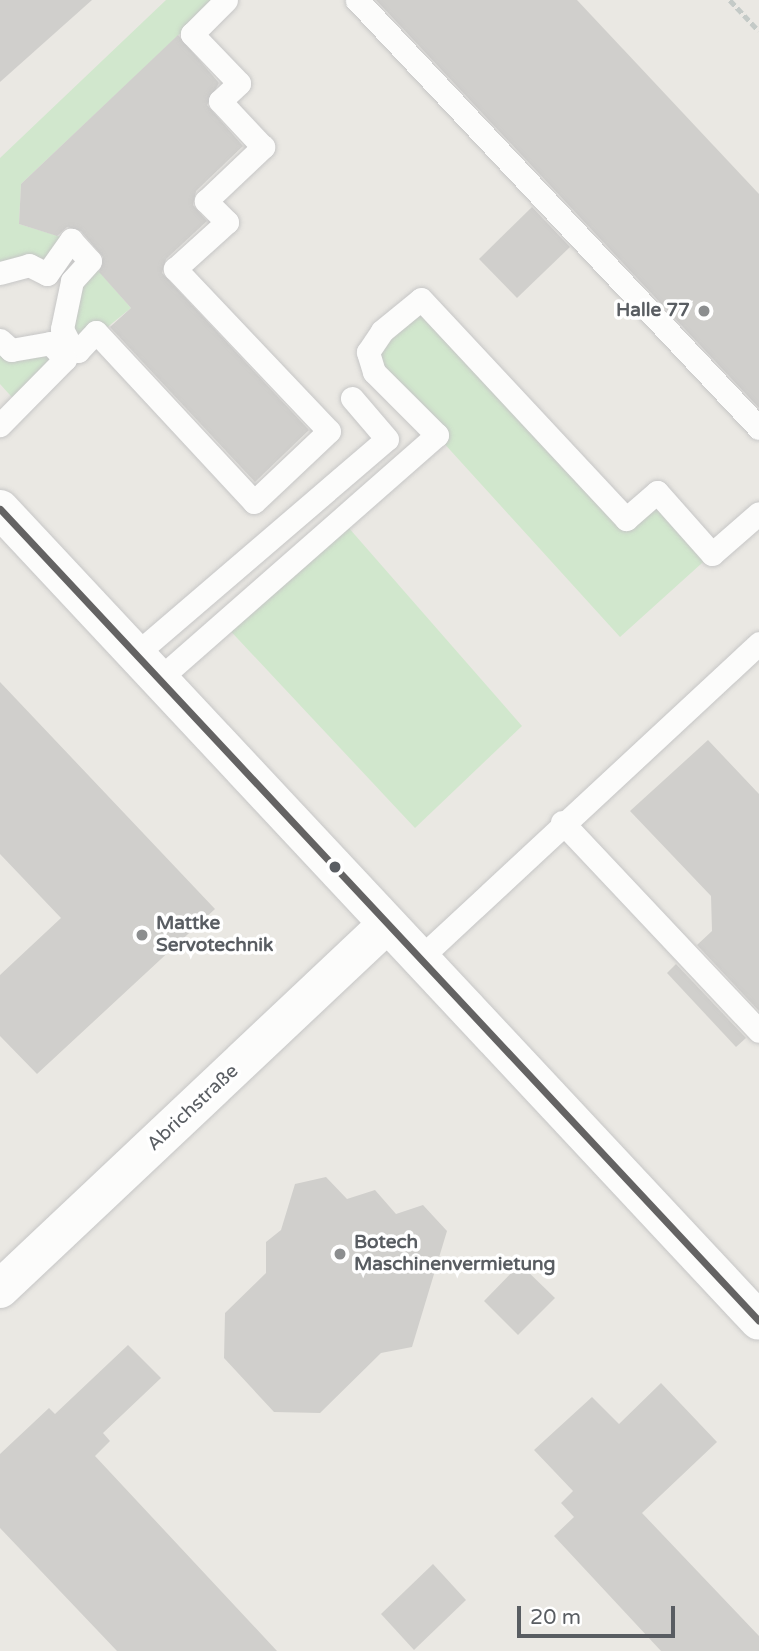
<!DOCTYPE html>
<meta charset="utf-8">
<style>
body{margin:0}
#map{position:relative;width:759px;height:1651px;overflow:hidden;background:#eae8e3;font-family:"Varela Round",sans-serif}
div>[style]{position:absolute}
.green>*{inset:0;background:#d1e7cd}
.building>*{inset:0;background:#d0cfcc}
.path>*{height:4.5px;margin-top:-2.25px;transform-origin:0;background:repeating-linear-gradient(90deg,#c4cac7 0 7px,transparent 0 10.5px)}
.roads{filter:drop-shadow(0 0 2px #c6c6c6) drop-shadow(0 0 2px #c6c6c6)}
.lane>*{height:23px;margin:-11.5px;padding:0 11.5px;transform-origin:11.5px;border-radius:11.5px;background:#fcfcfb}
.street>*{height:38px;margin:-19px;padding:0 19px;transform-origin:19px;border-radius:19px;background:#fcfcfb}
.bus-1>*{height:7px;margin:-3.5px;padding:0 3.5px;transform-origin:3.5px;border-radius:3.5px;background:#646363}
.dots>*{width:19px;height:19px;translate:-50% -50%;box-sizing:border-box;border:4px solid #fff;border-radius:50%}
span{translate:-50% -50%;white-space:nowrap;text-align:center;line-height:1.15;-webkit-text-stroke:7px #fff;paint-order:stroke}
.poi-label{font-size:19px;color:#595d62;font-weight:700}
.right{translate:-100% -50%;text-align:right}
.left{translate:0 -50%;text-align:left}
.street-label{font-size:19px;color:#595d62}
.scale{position:absolute;left:517px;top:1606px;width:158px;height:32px;box-sizing:border-box;border:4px solid #595d62;border-top:0;padding-left:9px;font-size:21px;line-height:24px;white-space:nowrap;color:#595d62;-webkit-text-stroke:5px #fff;paint-order:stroke}
</style>
<div id="map">
<div class="green">
<i style="clip-path:polygon(166px 0,226px 0,186px 28px,21px 184px,19px 224px,71px 240px,47px 274px,0 273px,0 158px)"></i>
<i style="clip-path:polygon(90px 261px,131px 308px,78px 351px,68px 318px)"></i>
<i style="clip-path:polygon(421px 299px,626px 518px,657px 492px,712px 554px,620px 637px,381px 374px,370px 346px)"></i>
<i style="clip-path:polygon(0 340px,65px 359px,19px 405px,0 384px)"></i>
<i style="clip-path:polygon(341px 519px,522px 726px,415px 828px,223px 623px)"></i>
</div>
<div class="building">
<i style="clip-path:polygon(0 0,92px 0,0 82px)"></i>
<i style="clip-path:polygon(376px 0,577px 0,759px 194px,759px 408px)"></i>
<i style="clip-path:polygon(178px 35px,219px 83px,207px 105px,243px 146px,196px 191px,193px 205px,207px 221px,166px 259px,162px 273px,309px 430px,255px 482px,110px 327px,131px 308px,99px 272px,103px 257px,81px 231px,67px 227px,57px 236px,19px 224px,21px 184px)"></i>
<i style="clip-path:polygon(532px 207px,570px 247px,517px 298px,479px 259px)"></i>
<i style="clip-path:polygon(0 682px,215px 909px,37px 1074px,0 1036px,0 975px,61px 918px,0 854px)"></i>
<i style="clip-path:polygon(708px 740px,759px 794px,759px 1011px,697px 945px,712px 931px,711px 896px,630px 811px)"></i>
<i style="clip-path:polygon(676px 964px,746px 1038px,736px 1047px,667px 973px)"></i>
<i style="clip-path:polygon(326px 1177px,347px 1199px,375px 1190px,396px 1214px,423px 1205px,447px 1231px,412px 1347px,381px 1353px,320px 1413px,274px 1412px,224px 1358px,225px 1313px,266px 1273px,266px 1242px,281px 1230px,295px 1184px)"></i>
<i style="clip-path:polygon(520px 1264px,555px 1298px,518px 1335px,484px 1301px)"></i>
<i style="clip-path:polygon(128px 1345px,161px 1378px,103px 1433px,110px 1441px,95px 1456px,277px 1651px,117px 1651px,0 1528px,0 1454px,49px 1408px,55px 1414px)"></i>
<i style="clip-path:polygon(661px 1383px,717px 1442px,642px 1513px,759px 1636px,759px 1651px,661px 1651px,554px 1536px,574px 1517px,561px 1503px,573px 1491px,534px 1450px,592px 1397px,619px 1424px)"></i>
<i style="clip-path:polygon(433px 1564px,466px 1600px,414px 1650px,381px 1614px)"></i>
</div>
<div class="path">
<i style="left:730px;top:0;width:42px;rotate:46.9deg"></i>
</div>
<div class="roads">
<div class="lane">
<i style="left:357px;top:0;width:587px;rotate:46.79deg"></i>
<i style="left:0;top:273px;width:30px;rotate:-15deg"></i>
<i style="left:29px;top:265px;width:20px;rotate:27deg"></i>
<i style="left:47px;top:274px;width:42px;rotate:-54.8deg"></i>
<i style="left:71px;top:240px;width:28px;rotate:48deg"></i>
<i style="left:90px;top:261px;width:27px;rotate:132deg"></i>
<i style="left:72px;top:281px;width:49px;rotate:101.8deg"></i>
<i style="left:62px;top:329px;width:20px;rotate:63deg"></i>
<i style="left:71px;top:347px;width:8px;rotate:30deg"></i>
<i style="left:78px;top:351px;width:26px;rotate:-47deg"></i>
<i style="left:96px;top:332px;width:232px;rotate:47.1deg"></i>
<i style="left:254px;top:502px;width:103px;rotate:-43.4deg"></i>
<i style="left:329px;top:431px;width:224px;rotate:-133.5deg"></i>
<i style="left:175px;top:269px;width:70px;rotate:-42.1deg"></i>
<i style="left:227px;top:222px;width:30px;rotate:-135deg"></i>
<i style="left:206px;top:201px;width:79px;rotate:-43.5deg"></i>
<i style="left:263px;top:147px;width:63px;rotate:-133.1deg"></i>
<i style="left:220px;top:101px;width:26px;rotate:-43deg"></i>
<i style="left:239px;top:83px;width:68px;rotate:-133.8deg"></i>
<i style="left:192px;top:34px;width:48px;rotate:-45deg"></i>
<i style="left:0;top:340px;width:15px;rotate:42deg"></i>
<i style="left:11px;top:350px;width:40px;rotate:-10deg"></i>
<i style="left:50px;top:343px;width:22px;rotate:47deg"></i>
<i style="left:65px;top:359px;width:93px;rotate:134.6deg"></i>
<i style="left:136px;top:654px;width:330px;rotate:-40.6deg"></i>
<i style="left:387px;top:439px;width:54px;rotate:-130.5deg"></i>
<i style="left:150px;top:670px;width:13px;rotate:45deg"></i>
<i style="left:159px;top:679px;width:370px;rotate:-41.3deg"></i>
<i style="left:437px;top:435px;width:89px;rotate:-135deg"></i>
<i style="left:374px;top:372px;width:21px;rotate:-107deg"></i>
<i style="left:368px;top:352px;width:25px;rotate:-56deg"></i>
<i style="left:382px;top:331px;width:50px;rotate:-39.4deg"></i>
<i style="left:421px;top:299px;width:301px;rotate:47deg"></i>
<i style="left:626px;top:519px;width:41px;rotate:-41.1deg"></i>
<i style="left:657px;top:492px;width:83px;rotate:48.4deg"></i>
<i style="left:712px;top:554px;width:62px;rotate:-41.1deg"></i>
<i style="left:562px;top:822px;width:287px;rotate:46.7deg"></i>
<i style="left:417px;top:961px;width:467px;rotate:-42.9deg"></i>
</div>
<div class="street">
<i style="left:0;top:509px;width:1111px;rotate:46.93deg"></i>
<i style="left:0;top:1289px;width:529px;rotate:-43.32deg"></i>
</div>
</div>
<div class="bus-1">
<i style="left:0;top:509px;width:1111px;rotate:46.93deg"></i>
</div>
<div class="dots">
<i style="left:704px;top:311px;background:#8c8e8f"></i>
<i style="left:335px;top:867px;background:#595d62"></i>
<i style="left:142px;top:935px;background:#8c8e8f"></i>
<i style="left:340px;top:1254px;background:#8c8e8f"></i>
</div>
<div class="poi-label">
<span class="right" style="left:690px;top:311px">Halle 77</span>
<span class="left" style="left:156px;top:935px">Mattke<br>Servotechnik</span>
<span class="left" style="left:354px;top:1254px">Botech<br>Maschinenvermietung</span>
</div>
<div class="street-label">
<span style="left:193px;top:1108px;rotate:-43deg">Abrichstraße</span>
</div>
<div class="scale">20 m</div>
</div>
